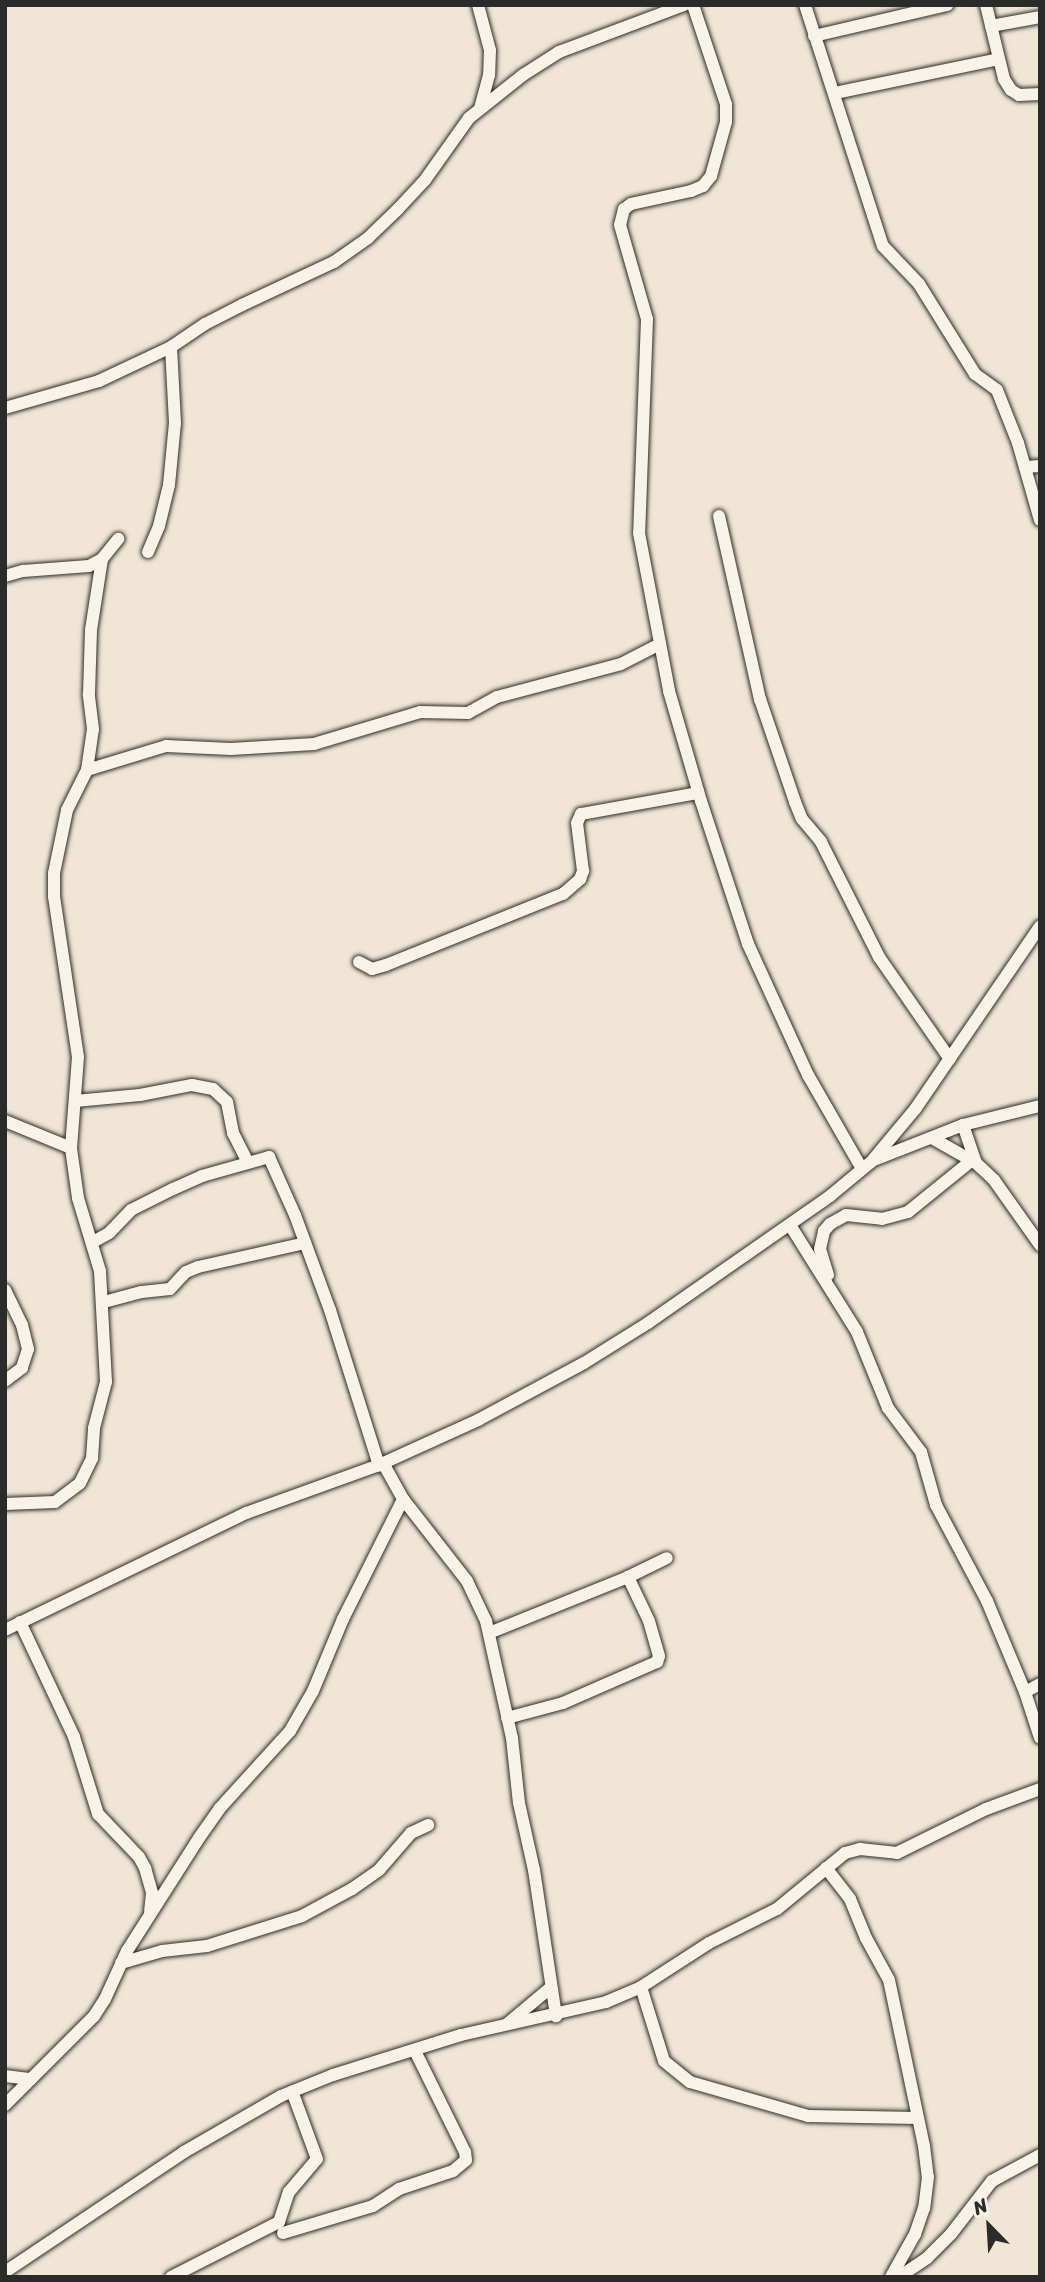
<!DOCTYPE html>
<style>
body{margin:0}
#map{position:relative;width:1045px;height:2282px;overflow:hidden;background:#f1e5d5;font-family:Sriracha,sans-serif}
div>[style]{position:absolute}
.roads{filter:drop-shadow(0 0 2px #2b2b2b) drop-shadow(0 0 2px #2b2b2b)}
.minor>*{height:12px;margin:-6px;padding:0 6px;transform-origin:6px;border-radius:6px;background:#f7f3e8}
span{translate:-50% -50%;white-space:nowrap;text-align:center;line-height:1.15;-webkit-text-stroke:7px #f7f3e8;paint-order:stroke}
.frame{position:absolute;inset:0;border:7px solid #2b2b2b;pointer-events:none}
.north{position:absolute;left:954px;top:2191px;width:70px;height:70px;-webkit-text-stroke:5px #f7f3e8;paint-order:stroke;rotate:336deg;font-size:19px;font-weight:700;line-height:28px;text-align:center;color:#2b2b2b}
.north::after{content:'';display:block;margin:auto;width:24px;height:32px;background:#2b2b2b;clip-path:polygon(50% 0,100% 100%,50% 72%,0 100%)}
</style>
<div id="map">
<div class="roads">
<div class="minor">
<i style="left:478px;top:5px;width:47px;rotate:75.1deg"></i>
<i style="left:490px;top:50px;width:25px;rotate:92deg"></i>
<i style="left:489px;top:75px;width:35px;rotate:105deg"></i>
<i style="left:693px;top:5px;width:104px;rotate:71.6deg"></i>
<i style="left:726px;top:104px;width:18px;rotate:90deg"></i>
<i style="left:726px;top:122px;width:56px;rotate:105.5deg"></i>
<i style="left:711px;top:176px;width:13px;rotate:129deg"></i>
<i style="left:703px;top:186px;width:13px;rotate:157deg"></i>
<i style="left:691px;top:191px;width:61px;rotate:167.8deg"></i>
<i style="left:631px;top:204px;width:9px;rotate:144deg"></i>
<i style="left:624px;top:209px;width:16px;rotate:104deg"></i>
<i style="left:620px;top:225px;width:98px;rotate:74deg"></i>
<i style="left:647px;top:319px;width:214px;rotate:92.1deg"></i>
<i style="left:639px;top:533px;width:161px;rotate:79.2deg"></i>
<i style="left:669px;top:691px;width:115px;rotate:73.8deg"></i>
<i style="left:701px;top:801px;width:151px;rotate:71.8deg"></i>
<i style="left:748px;top:944px;width:144px;rotate:65.4deg"></i>
<i style="left:808px;top:1075px;width:108px;rotate:60.1deg"></i>
<i style="left:805px;top:5px;width:253px;rotate:72.1deg"></i>
<i style="left:883px;top:246px;width:52px;rotate:46.5deg"></i>
<i style="left:919px;top:284px;width:106px;rotate:58.1deg"></i>
<i style="left:975px;top:374px;width:27px;rotate:36deg"></i>
<i style="left:997px;top:390px;width:57px;rotate:68.4deg"></i>
<i style="left:1018px;top:443px;width:80px;rotate:74.1deg"></i>
<i style="left:986px;top:5px;width:76px;rotate:76.3deg"></i>
<i style="left:1004px;top:79px;width:13px;rotate:58deg"></i>
<i style="left:1011px;top:90px;width:9px;rotate:32deg"></i>
<i style="left:1019px;top:95px;width:21px;rotate:-3deg"></i>
<i style="left:991px;top:26px;width:50px;rotate:-10.4deg"></i>
<i style="left:814px;top:36px;width:137px;rotate:-13.1deg"></i>
<i style="left:835px;top:93px;width:167px;rotate:-11.7deg"></i>
<i style="left:5px;top:408px;width:98px;rotate:-16deg"></i>
<i style="left:99px;top:381px;width:80px;rotate:-25.3deg"></i>
<i style="left:171px;top:347px;width:41px;rotate:-34.1deg"></i>
<i style="left:205px;top:324px;width:42px;rotate:-27.2deg"></i>
<i style="left:242px;top:305px;width:102px;rotate:-25.1deg"></i>
<i style="left:334px;top:262px;width:42px;rotate:-35.2deg"></i>
<i style="left:368px;top:238px;width:42px;rotate:-44deg"></i>
<i style="left:398px;top:209px;width:40px;rotate:-47deg"></i>
<i style="left:425px;top:180px;width:76px;rotate:-54.6deg"></i>
<i style="left:469px;top:118px;width:69px;rotate:-38.5deg"></i>
<i style="left:523px;top:75px;width:43px;rotate:-32.6deg"></i>
<i style="left:559px;top:52px;width:134px;rotate:-20.6deg"></i>
<i style="left:1025px;top:467px;width:15px;rotate:-4deg"></i>
<i style="left:719px;top:516px;width:188px;rotate:77.4deg"></i>
<i style="left:760px;top:699px;width:109px;rotate:71.2deg"></i>
<i style="left:795px;top:802px;width:18px;rotate:68deg"></i>
<i style="left:802px;top:819px;width:30px;rotate:50deg"></i>
<i style="left:821px;top:842px;width:129px;rotate:63.2deg"></i>
<i style="left:879px;top:957px;width:124px;rotate:55.2deg"></i>
<i style="left:148px;top:552px;width:28px;rotate:-67deg"></i>
<i style="left:159px;top:526px;width:42px;rotate:-76.3deg"></i>
<i style="left:169px;top:485px;width:62px;rotate:-84.5deg"></i>
<i style="left:175px;top:423px;width:76px;rotate:-93deg"></i>
<i style="left:5px;top:576px;width:19px;rotate:-16deg"></i>
<i style="left:23px;top:571px;width:66px;rotate:-4.3deg"></i>
<i style="left:89px;top:566px;width:15px;rotate:-28deg"></i>
<i style="left:102px;top:559px;width:26px;rotate:-51deg"></i>
<i style="left:87px;top:770px;width:83px;rotate:-16.9deg"></i>
<i style="left:166px;top:746px;width:65px;rotate:2.6deg"></i>
<i style="left:231px;top:749px;width:83px;rotate:-3.4deg"></i>
<i style="left:314px;top:744px;width:111px;rotate:-16.8deg"></i>
<i style="left:420px;top:712px;width:48px;rotate:1.2deg"></i>
<i style="left:468px;top:713px;width:33px;rotate:-29deg"></i>
<i style="left:497px;top:697px;width:128px;rotate:-14.9deg"></i>
<i style="left:621px;top:664px;width:44px;rotate:-27.1deg"></i>
<i style="left:359px;top:962px;width:15px;rotate:28deg"></i>
<i style="left:372px;top:969px;width:15px;rotate:-16deg"></i>
<i style="left:386px;top:965px;width:191px;rotate:-21.9deg"></i>
<i style="left:563px;top:894px;width:23px;rotate:-41deg"></i>
<i style="left:580px;top:879px;width:9px;rotate:-69deg"></i>
<i style="left:583px;top:871px;width:48px;rotate:-97.1deg"></i>
<i style="left:577px;top:823px;width:10px;rotate:-66deg"></i>
<i style="left:581px;top:814px;width:119px;rotate:-10.2deg"></i>
<i style="left:75px;top:1101px;width:65px;rotate:-5.3deg"></i>
<i style="left:140px;top:1095px;width:53px;rotate:-10.9deg"></i>
<i style="left:192px;top:1085px;width:21px;rotate:11deg"></i>
<i style="left:213px;top:1089px;width:19px;rotate:43deg"></i>
<i style="left:227px;top:1102px;width:32px;rotate:79deg"></i>
<i style="left:233px;top:1133px;width:33px;rotate:63deg"></i>
<i style="left:5px;top:1121px;width:71px;rotate:22.2deg"></i>
<i style="left:963px;top:1125px;width:40px;rotate:71.1deg"></i>
<i style="left:932px;top:1138px;width:51px;rotate:29.6deg"></i>
<i style="left:976px;top:1163px;width:25px;rotate:43deg"></i>
<i style="left:994px;top:1180px;width:80px;rotate:54.7deg"></i>
<i style="left:874px;top:1160px;width:96px;rotate:-21.5deg"></i>
<i style="left:963px;top:1125px;width:79px;rotate:-13.9deg"></i>
<i style="left:790px;top:1225px;width:126px;rotate:57.9deg"></i>
<i style="left:857px;top:1332px;width:82px;rotate:67.8deg"></i>
<i style="left:888px;top:1408px;width:55px;rotate:53.1deg"></i>
<i style="left:921px;top:1452px;width:55px;rotate:74.2deg"></i>
<i style="left:936px;top:1505px;width:109px;rotate:62deg"></i>
<i style="left:987px;top:1601px;width:99px;rotate:67.3deg"></i>
<i style="left:1025px;top:1692px;width:48px;rotate:71.9deg"></i>
<i style="left:93px;top:1242px;width:18px;rotate:-29deg"></i>
<i style="left:109px;top:1233px;width:32px;rotate:-46deg"></i>
<i style="left:131px;top:1210px;width:47px;rotate:-26.6deg"></i>
<i style="left:173px;top:1189px;width:32px;rotate:-24deg"></i>
<i style="left:202px;top:1176px;width:70px;rotate:-15.8deg"></i>
<i style="left:269px;top:1157px;width:64px;rotate:65.9deg"></i>
<i style="left:295px;top:1215px;width:101px;rotate:69.8deg"></i>
<i style="left:330px;top:1310px;width:163px;rotate:72.5deg"></i>
<i style="left:828px;top:1275px;width:27px;rotate:-107deg"></i>
<i style="left:820px;top:1249px;width:18px;rotate:-77deg"></i>
<i style="left:824px;top:1231px;width:9px;rotate:-49deg"></i>
<i style="left:830px;top:1224px;width:18px;rotate:-29deg"></i>
<i style="left:846px;top:1215px;width:36px;rotate:6deg"></i>
<i style="left:882px;top:1219px;width:27px;rotate:-15deg"></i>
<i style="left:908px;top:1212px;width:81px;rotate:-39deg"></i>
<i style="left:5px;top:1290px;width:39px;rotate:64deg"></i>
<i style="left:22px;top:1325px;width:25px;rotate:76deg"></i>
<i style="left:28px;top:1349px;width:20px;rotate:108deg"></i>
<i style="left:22px;top:1368px;width:21px;rotate:143deg"></i>
<i style="left:104px;top:1302px;width:39px;rotate:-15deg"></i>
<i style="left:142px;top:1292px;width:28px;rotate:-6deg"></i>
<i style="left:170px;top:1289px;width:23px;rotate:-47deg"></i>
<i style="left:186px;top:1272px;width:13px;rotate:-23deg"></i>
<i style="left:198px;top:1267px;width:110px;rotate:-12.6deg"></i>
<i style="left:383px;top:1463px;width:41px;rotate:60.9deg"></i>
<i style="left:403px;top:1499px;width:104px;rotate:52deg"></i>
<i style="left:467px;top:1581px;width:44px;rotate:64.6deg"></i>
<i style="left:486px;top:1621px;width:120px;rotate:77.5deg"></i>
<i style="left:512px;top:1738px;width:65px;rotate:83.9deg"></i>
<i style="left:519px;top:1803px;width:69px;rotate:77.4deg"></i>
<i style="left:534px;top:1870px;width:148px;rotate:81.4deg"></i>
<i style="left:5px;top:1504px;width:50px;rotate:-2.3deg"></i>
<i style="left:55px;top:1502px;width:31px;rotate:-37deg"></i>
<i style="left:80px;top:1483px;width:28px;rotate:-64deg"></i>
<i style="left:92px;top:1458px;width:30px;rotate:-86deg"></i>
<i style="left:94px;top:1428px;width:48px;rotate:-75.4deg"></i>
<i style="left:106px;top:1382px;width:111px;rotate:-93.1deg"></i>
<i style="left:100px;top:1271px;width:76px;rotate:-106.8deg"></i>
<i style="left:78px;top:1198px;width:50px;rotate:-98deg"></i>
<i style="left:71px;top:1148px;width:91px;rotate:-85.6deg"></i>
<i style="left:78px;top:1057px;width:162px;rotate:-98.5deg"></i>
<i style="left:54px;top:897px;width:24px;rotate:-90deg"></i>
<i style="left:54px;top:873px;width:64px;rotate:-78.3deg"></i>
<i style="left:67px;top:810px;width:45px;rotate:-63.4deg"></i>
<i style="left:87px;top:770px;width:41px;rotate:-81.7deg"></i>
<i style="left:93px;top:729px;width:35px;rotate:-97deg"></i>
<i style="left:89px;top:694px;width:64px;rotate:-88.2deg"></i>
<i style="left:91px;top:630px;width:72px;rotate:-81.2deg"></i>
<i style="left:20px;top:1622px;width:127px;rotate:64.8deg"></i>
<i style="left:74px;top:1737px;width:81px;rotate:72.7deg"></i>
<i style="left:98px;top:1814px;width:59px;rotate:46.4deg"></i>
<i style="left:139px;top:1857px;width:13px;rotate:61deg"></i>
<i style="left:145px;top:1868px;width:26px;rotate:74deg"></i>
<i style="left:152px;top:1893px;width:18px;rotate:96deg"></i>
<i style="left:5px;top:1630px;width:268px;rotate:-25.9deg"></i>
<i style="left:246px;top:1513px;width:141px;rotate:-19.8deg"></i>
<i style="left:379px;top:1465px;width:109px;rotate:-24.4deg"></i>
<i style="left:478px;top:1420px;width:120px;rotate:-28.3deg"></i>
<i style="left:584px;top:1363px;width:75px;rotate:-32deg"></i>
<i style="left:648px;top:1323px;width:222px;rotate:-34.9deg"></i>
<i style="left:830px;top:1196px;width:53px;rotate:-39.7deg"></i>
<i style="left:871px;top:1162px;width:70px;rotate:-50.2deg"></i>
<i style="left:916px;top:1108px;width:220px;rotate:-55.7deg"></i>
<i style="left:489px;top:1633px;width:150px;rotate:-21.9deg"></i>
<i style="left:628px;top:1577px;width:43px;rotate:-26deg"></i>
<i style="left:1025px;top:1692px;width:17px;rotate:-28deg"></i>
<i style="left:507px;top:1718px;width:58px;rotate:-15deg"></i>
<i style="left:563px;top:1703px;width:103px;rotate:-23.6deg"></i>
<i style="left:657px;top:1662px;width:6px;rotate:-72deg"></i>
<i style="left:659px;top:1656px;width:36px;rotate:-106deg"></i>
<i style="left:649px;top:1621px;width:49px;rotate:-115.5deg"></i>
<i style="left:826px;top:1868px;width:39px;rotate:52deg"></i>
<i style="left:850px;top:1899px;width:42px;rotate:67.7deg"></i>
<i style="left:866px;top:1938px;width:48px;rotate:61.3deg"></i>
<i style="left:889px;top:1980px;width:170px;rotate:78.1deg"></i>
<i style="left:924px;top:2146px;width:31px;rotate:83deg"></i>
<i style="left:928px;top:2177px;width:31px;rotate:97deg"></i>
<i style="left:924px;top:2208px;width:28px;rotate:109deg"></i>
<i style="left:915px;top:2234px;width:49px;rotate:119.2deg"></i>
<i style="left:121px;top:1963px;width:43px;rotate:-16.3deg"></i>
<i style="left:162px;top:1951px;width:45px;rotate:-6.3deg"></i>
<i style="left:207px;top:1946px;width:100px;rotate:-17.5deg"></i>
<i style="left:302px;top:1916px;width:57px;rotate:-28.4deg"></i>
<i style="left:352px;top:1889px;width:33px;rotate:-35deg"></i>
<i style="left:379px;top:1870px;width:49px;rotate:-49.1deg"></i>
<i style="left:411px;top:1833px;width:19px;rotate:-25deg"></i>
<i style="left:641px;top:1987px;width:77px;rotate:72.7deg"></i>
<i style="left:664px;top:2061px;width:33px;rotate:39deg"></i>
<i style="left:690px;top:2082px;width:123px;rotate:16.1deg"></i>
<i style="left:808px;top:2116px;width:109px;rotate:1.1deg"></i>
<i style="left:507px;top:2024px;width:56px;rotate:-39.9deg"></i>
<i style="left:5px;top:2076px;width:26px;rotate:7deg"></i>
<i style="left:5px;top:2105px;width:126px;rotate:-45deg"></i>
<i style="left:94px;top:2016px;width:20px;rotate:-57deg"></i>
<i style="left:105px;top:1999px;width:53px;rotate:-65.4deg"></i>
<i style="left:127px;top:1951px;width:134px;rotate:-57.5deg"></i>
<i style="left:199px;top:1838px;width:37px;rotate:-55deg"></i>
<i style="left:220px;top:1808px;width:104px;rotate:-47.7deg"></i>
<i style="left:290px;top:1731px;width:46px;rotate:-60.1deg"></i>
<i style="left:313px;top:1691px;width:78px;rotate:-67.4deg"></i>
<i style="left:343px;top:1619px;width:134px;rotate:-63.4deg"></i>
<i style="left:283px;top:2233px;width:94px;rotate:-16.7deg"></i>
<i style="left:373px;top:2206px;width:31px;rotate:-33deg"></i>
<i style="left:399px;top:2189px;width:57px;rotate:-18.4deg"></i>
<i style="left:453px;top:2171px;width:17px;rotate:-40deg"></i>
<i style="left:466px;top:2160px;width:8px;rotate:-97deg"></i>
<i style="left:465px;top:2152px;width:113px;rotate:-116.3deg"></i>
<i style="left:5px;top:2272px;width:216px;rotate:-33.8deg"></i>
<i style="left:184px;top:2152px;width:112px;rotate:-30deg"></i>
<i style="left:281px;top:2096px;width:56px;rotate:-22deg"></i>
<i style="left:333px;top:2075px;width:134px;rotate:-17.4deg"></i>
<i style="left:461px;top:2035px;width:149px;rotate:-12.8deg"></i>
<i style="left:606px;top:2002px;width:38px;rotate:-23deg"></i>
<i style="left:641px;top:1987px;width:81px;rotate:-32.9deg"></i>
<i style="left:709px;top:1943px;width:76px;rotate:-26.6deg"></i>
<i style="left:777px;top:1909px;width:88px;rotate:-39.5deg"></i>
<i style="left:845px;top:1853px;width:16px;rotate:-15deg"></i>
<i style="left:860px;top:1849px;width:37px;rotate:6deg"></i>
<i style="left:897px;top:1853px;width:99px;rotate:-26.3deg"></i>
<i style="left:986px;top:1809px;width:58px;rotate:-20.3deg"></i>
<i style="left:171px;top:2277px;width:121px;rotate:-27deg"></i>
<i style="left:279px;top:2222px;width:32px;rotate:-72deg"></i>
<i style="left:289px;top:2192px;width:43px;rotate:-49.7deg"></i>
<i style="left:317px;top:2159px;width:72px;rotate:-110.2deg"></i>
<i style="left:899px;top:2277px;width:34px;rotate:-34deg"></i>
<i style="left:927px;top:2258px;width:34px;rotate:-45deg"></i>
<i style="left:951px;top:2234px;width:67px;rotate:-52.3deg"></i>
<i style="left:992px;top:2181px;width:55px;rotate:-28.4deg"></i>
</div>
</div>
<div class="frame"></div>
<div class="north">N</div>
</div>
